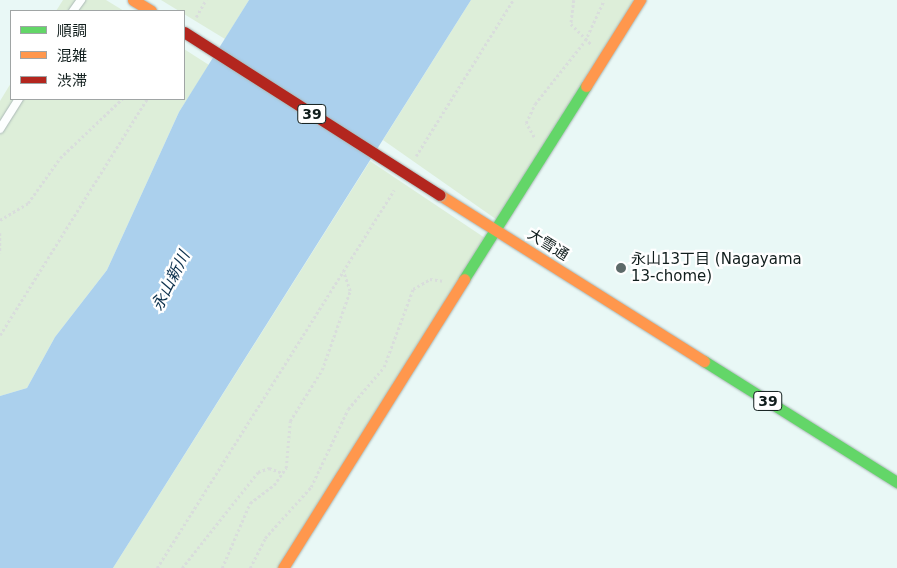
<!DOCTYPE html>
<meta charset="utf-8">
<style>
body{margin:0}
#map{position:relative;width:897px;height:568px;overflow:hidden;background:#e9f8f6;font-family:"DejaVu Sans","Noto Sans JP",sans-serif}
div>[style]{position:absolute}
.green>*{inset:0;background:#ddeed9}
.water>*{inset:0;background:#abd0ed}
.path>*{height:2.5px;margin-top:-1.25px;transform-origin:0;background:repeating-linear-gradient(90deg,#d9dddc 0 2.5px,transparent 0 5px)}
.roads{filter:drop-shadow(0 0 1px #aab8b6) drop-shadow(0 0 1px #aab8b6)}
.lane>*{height:8px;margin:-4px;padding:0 4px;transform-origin:4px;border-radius:4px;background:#fcfefe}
.fast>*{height:11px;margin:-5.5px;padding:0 5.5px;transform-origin:5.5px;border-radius:5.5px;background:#63d668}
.slow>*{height:11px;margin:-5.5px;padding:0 5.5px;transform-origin:5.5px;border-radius:5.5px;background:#ff974d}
.bridges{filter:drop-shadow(0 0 1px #aab8b6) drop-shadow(0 0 1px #aab8b6)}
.jam-bridge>*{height:11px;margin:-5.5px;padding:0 5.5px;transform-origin:5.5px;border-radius:5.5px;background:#b3261e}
.dots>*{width:14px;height:14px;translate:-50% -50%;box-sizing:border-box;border:2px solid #fff;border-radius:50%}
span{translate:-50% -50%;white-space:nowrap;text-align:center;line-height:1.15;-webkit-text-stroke:4.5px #fff;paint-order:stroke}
.shield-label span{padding:1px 4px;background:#fff;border:1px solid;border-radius:4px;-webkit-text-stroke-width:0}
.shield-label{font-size:14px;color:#111e1d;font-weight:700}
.street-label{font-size:15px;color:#111e1d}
.poi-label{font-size:15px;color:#111e1d}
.left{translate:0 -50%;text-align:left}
.water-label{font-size:16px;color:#0c304c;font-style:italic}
.legend{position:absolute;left:10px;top:10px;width:175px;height:90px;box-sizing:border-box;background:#fff;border:1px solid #a0a5a5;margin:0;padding:6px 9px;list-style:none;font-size:15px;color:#111e1d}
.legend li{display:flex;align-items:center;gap:10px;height:25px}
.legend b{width:25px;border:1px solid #a0a5a5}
</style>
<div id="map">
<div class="green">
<i style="clip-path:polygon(63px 0,106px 0,124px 11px,56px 11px)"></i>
<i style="clip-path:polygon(161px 0,249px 0,225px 39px)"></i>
<i style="clip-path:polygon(471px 0,636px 0,500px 222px,383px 140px)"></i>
<i style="clip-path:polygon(184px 49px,209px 65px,179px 112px,107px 270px,55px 337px,27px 388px,0 396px,0 101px,11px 83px,11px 99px,184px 99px)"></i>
<i style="clip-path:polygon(370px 161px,488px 240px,283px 568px,113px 568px)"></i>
</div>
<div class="water">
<i style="clip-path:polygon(249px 0,471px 0,113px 568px,0 568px,0 396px,27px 388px,55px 337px,107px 270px,179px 112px)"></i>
</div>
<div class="path">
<i style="left:574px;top:0;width:24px;rotate:97deg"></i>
<i style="left:571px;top:24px;width:28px;rotate:45deg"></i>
<i style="left:196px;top:17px;width:20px;rotate:-60deg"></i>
<i style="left:534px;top:137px;width:16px;rotate:-120deg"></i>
<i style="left:526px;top:123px;width:21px;rotate:-65deg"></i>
<i style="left:535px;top:104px;width:80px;rotate:-51.6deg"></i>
<i style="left:585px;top:41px;width:45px;rotate:-65.1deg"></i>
<i style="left:416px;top:156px;width:184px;rotate:-58.1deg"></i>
<i style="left:0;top:220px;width:33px;rotate:-31deg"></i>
<i style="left:28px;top:203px;width:55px;rotate:-54.6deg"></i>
<i style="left:60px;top:158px;width:86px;rotate:-43.6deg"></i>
<i style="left:0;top:233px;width:20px;rotate:90deg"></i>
<i style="left:0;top:335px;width:278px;rotate:-58.1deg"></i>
<i style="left:157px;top:568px;width:446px;rotate:-57.9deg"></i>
<i style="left:182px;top:568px;width:122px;rotate:-51.6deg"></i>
<i style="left:258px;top:472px;width:12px;rotate:-20deg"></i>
<i style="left:269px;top:468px;width:15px;rotate:20deg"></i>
<i style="left:222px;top:568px;width:71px;rotate:-66.7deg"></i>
<i style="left:250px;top:503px;width:30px;rotate:-37deg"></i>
<i style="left:274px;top:485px;width:21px;rotate:-55deg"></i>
<i style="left:286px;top:468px;width:47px;rotate:-85.1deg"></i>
<i style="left:290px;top:421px;width:60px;rotate:-57.9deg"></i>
<i style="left:322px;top:370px;width:84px;rotate:-70.5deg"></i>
<i style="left:350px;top:291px;width:21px;rotate:-109deg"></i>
<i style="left:250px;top:568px;width:34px;rotate:-63deg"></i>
<i style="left:265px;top:538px;width:69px;rotate:-48deg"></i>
<i style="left:311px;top:487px;width:86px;rotate:-64.6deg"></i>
<i style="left:348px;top:409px;width:55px;rotate:-49.4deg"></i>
<i style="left:384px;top:367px;width:83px;rotate:-69.6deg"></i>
<i style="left:413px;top:289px;width:20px;rotate:-30deg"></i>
<i style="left:430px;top:279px;width:14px;rotate:8deg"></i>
</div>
<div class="roads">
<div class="lane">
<i style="left:73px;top:11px;width:14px;rotate:-54deg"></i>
<i style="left:0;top:129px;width:36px;rotate:-58deg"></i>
</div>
<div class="fast">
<i style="left:464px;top:279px;width:228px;rotate:-57.7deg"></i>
<i style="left:704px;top:361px;width:228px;rotate:32.1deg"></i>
</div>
<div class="slow">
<i style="left:133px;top:0;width:21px;rotate:31deg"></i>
<i style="left:586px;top:86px;width:102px;rotate:-57.9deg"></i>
<i style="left:440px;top:195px;width:312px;rotate:32.2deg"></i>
<i style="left:283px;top:568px;width:341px;rotate:-57.9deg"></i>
</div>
</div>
<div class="bridges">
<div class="jam-bridge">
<i style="left:184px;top:32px;width:303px;rotate:32.5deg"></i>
</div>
</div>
<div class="dots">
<i style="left:621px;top:268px;background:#5d6a69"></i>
</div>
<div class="shield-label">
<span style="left:312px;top:114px">39</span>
<span style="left:768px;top:401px">39</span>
</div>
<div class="street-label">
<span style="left:548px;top:245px;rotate:32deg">大雪通</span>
</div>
<div class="poi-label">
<span class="left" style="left:631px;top:268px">永山13丁目 (Nagayama<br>13-chome)</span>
</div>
<div class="water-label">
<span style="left:171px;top:281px;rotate:-63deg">永山新川</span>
</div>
<ul class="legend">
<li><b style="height:6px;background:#63d668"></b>順調</li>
<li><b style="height:6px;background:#ff974d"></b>混雑</li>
<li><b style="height:6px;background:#b3261e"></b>渋滞</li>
</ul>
</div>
